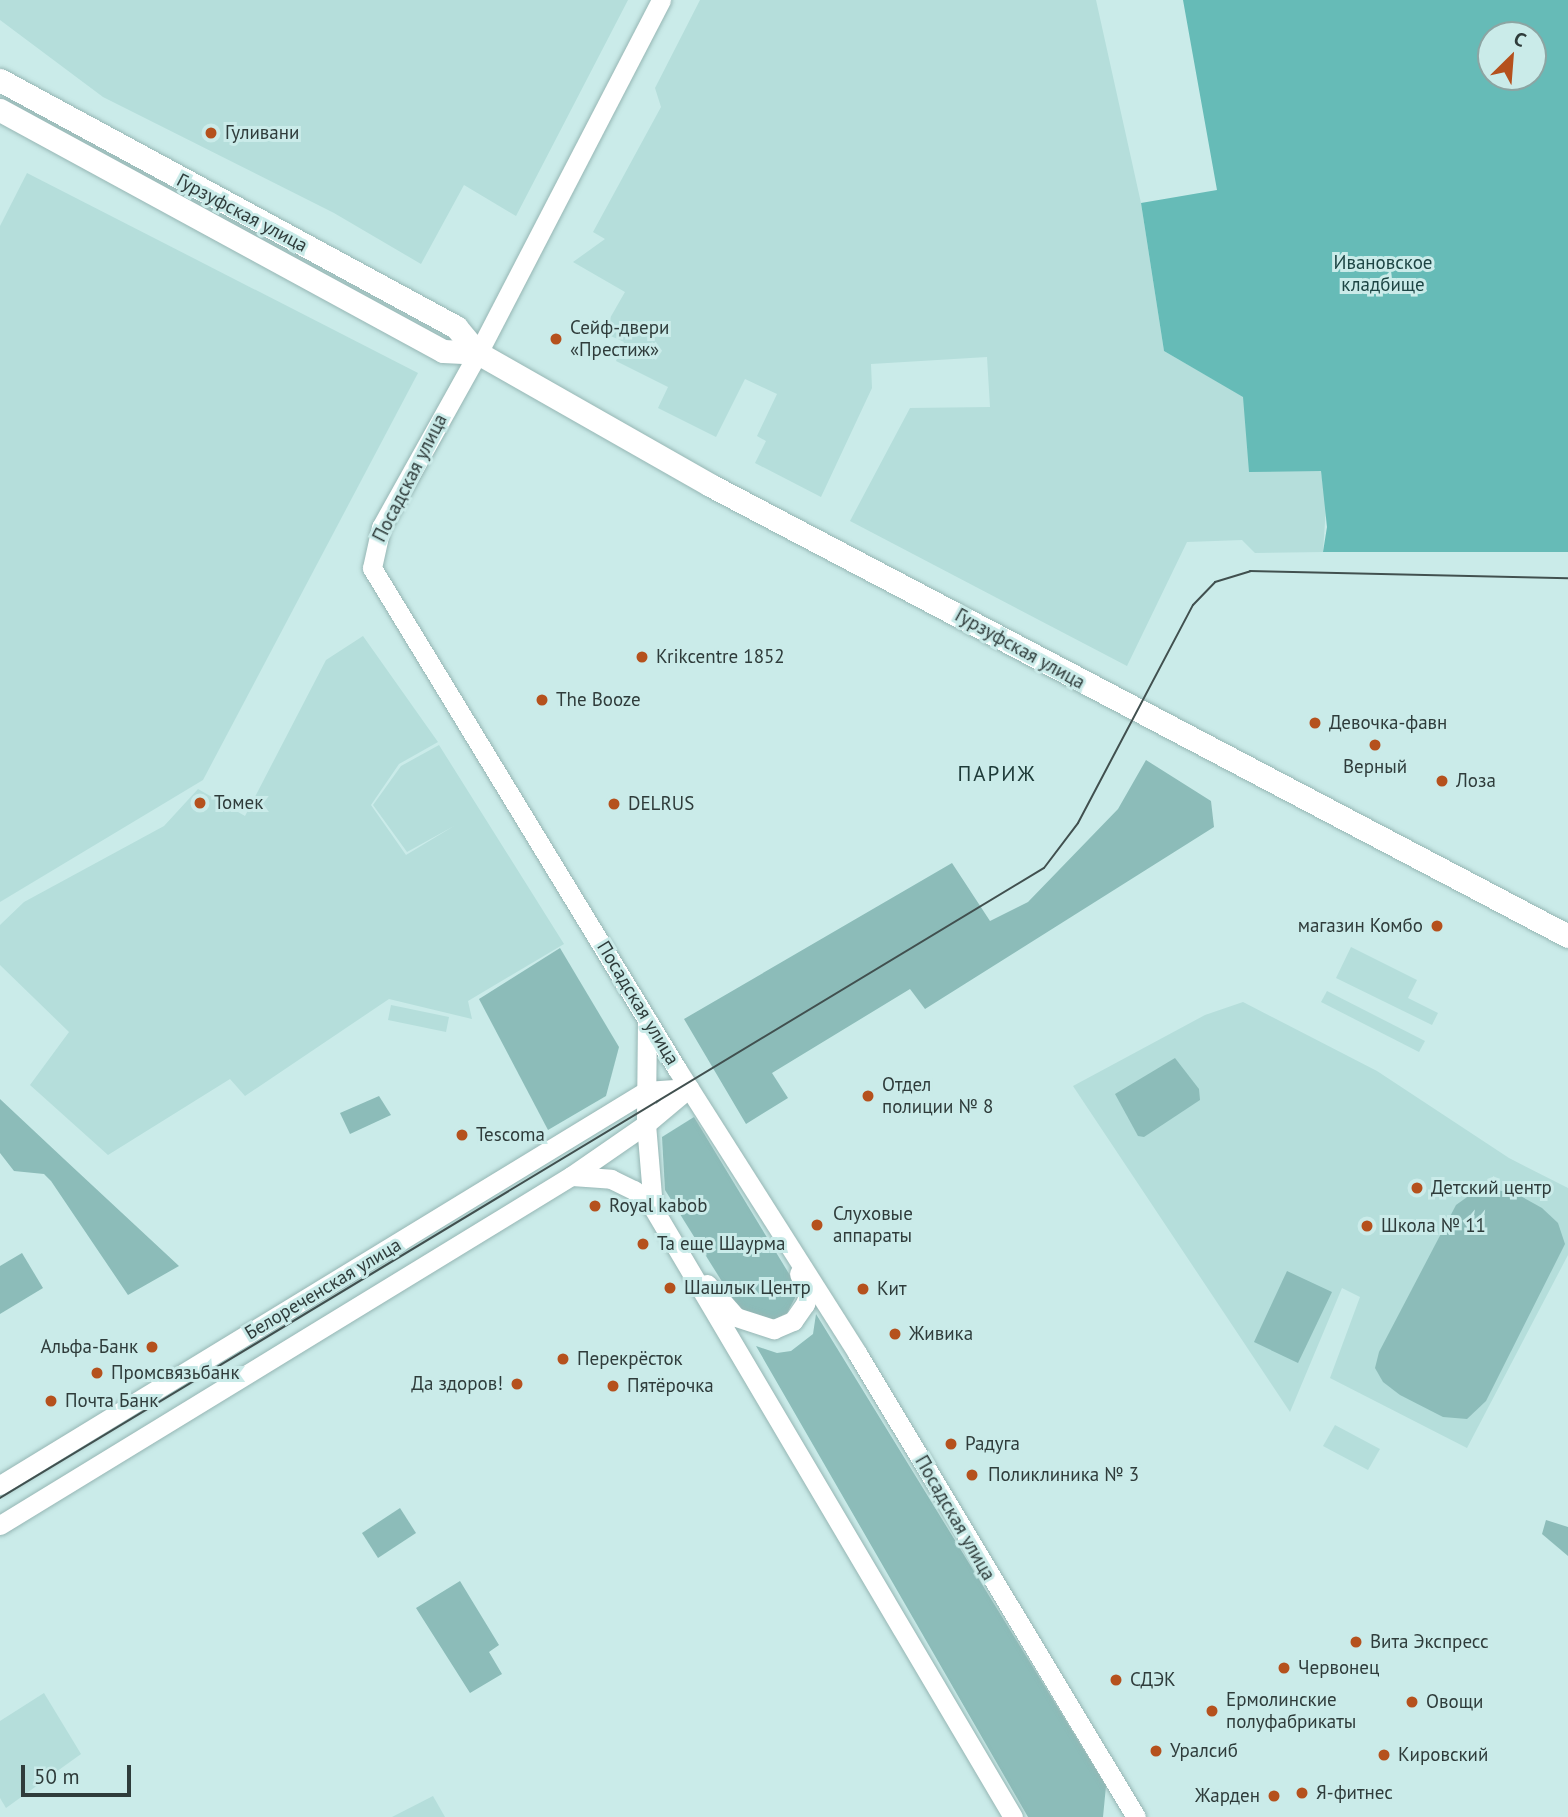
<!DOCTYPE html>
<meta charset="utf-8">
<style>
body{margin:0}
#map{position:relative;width:1568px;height:1817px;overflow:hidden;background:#caebe9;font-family:"PT Sans",sans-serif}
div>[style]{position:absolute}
.built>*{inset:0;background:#b5dedb}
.green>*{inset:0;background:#8cbcb9}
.forest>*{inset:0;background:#66bbb7}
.roads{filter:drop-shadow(0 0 2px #96b6b4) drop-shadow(0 0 2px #96b6b4)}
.secondary>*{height:19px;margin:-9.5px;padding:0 9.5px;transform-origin:9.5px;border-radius:9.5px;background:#fff}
.primary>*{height:23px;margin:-11.5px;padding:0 11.5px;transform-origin:11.5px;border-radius:11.5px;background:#fff}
.tram>*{height:2px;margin:-1px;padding:0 1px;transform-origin:1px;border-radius:1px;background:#41504f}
.dots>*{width:19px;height:19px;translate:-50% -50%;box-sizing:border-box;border:4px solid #caebe9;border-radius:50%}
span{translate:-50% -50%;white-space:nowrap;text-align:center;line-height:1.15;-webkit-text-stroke:6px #caebe9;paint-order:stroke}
.poi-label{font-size:19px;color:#2f3c3b}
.left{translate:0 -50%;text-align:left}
.right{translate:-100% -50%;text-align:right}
.street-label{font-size:19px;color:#2f3c3b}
.park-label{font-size:19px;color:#1d4544}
.neighbourhood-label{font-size:21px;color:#1d3a38;letter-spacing:2px}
.north{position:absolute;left:1477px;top:21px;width:70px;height:70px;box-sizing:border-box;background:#caebe9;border:2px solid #8ca5a3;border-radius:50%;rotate:25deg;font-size:19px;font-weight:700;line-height:28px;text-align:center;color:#2f3c3b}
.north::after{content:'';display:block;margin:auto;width:24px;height:32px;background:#b5511d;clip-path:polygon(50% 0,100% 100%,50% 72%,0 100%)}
.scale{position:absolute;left:21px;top:1765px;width:110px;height:32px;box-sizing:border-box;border:4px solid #2f3c3b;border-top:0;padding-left:9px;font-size:21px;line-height:24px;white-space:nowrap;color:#2f3c3b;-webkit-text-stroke:5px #caebe9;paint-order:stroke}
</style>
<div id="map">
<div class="built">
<i style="clip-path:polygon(0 0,628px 0,516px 216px,464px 185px,421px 264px,334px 213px,103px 97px,0 20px)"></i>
<i style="clip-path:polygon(700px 0,1096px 0,1141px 203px,1164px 351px,1244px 397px,1321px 471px,1326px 507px,1323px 552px,1255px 553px,1242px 540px,1187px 542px,1127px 666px,850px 521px,910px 408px,990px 407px,987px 357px,871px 364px,872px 388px,821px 497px,755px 463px,766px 441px,757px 436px,777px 394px,745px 379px,716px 437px,658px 408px,668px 387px,616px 361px,624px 342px,602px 332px,625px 292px,573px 262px,605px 239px,593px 232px,661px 107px,655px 88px)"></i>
<i style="clip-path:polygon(27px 173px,418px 373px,203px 780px,0 902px,0 226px)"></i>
<i style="clip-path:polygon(363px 636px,438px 742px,399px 764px,371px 805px,406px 855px,454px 826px,407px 852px,373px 805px,401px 766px,439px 745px,564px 944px,468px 1001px,472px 1019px,389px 999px,245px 1096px,230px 1079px,108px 1155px,30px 1085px,69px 1032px,0 965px,0 925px,24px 902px,164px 826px,198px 789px,245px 816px,326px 660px)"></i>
<i style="clip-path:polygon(1351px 947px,1417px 980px,1408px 998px,1438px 1013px,1432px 1025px,1336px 978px)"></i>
<i style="clip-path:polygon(1327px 991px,1425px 1041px,1419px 1052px,1321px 1002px)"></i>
<i style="clip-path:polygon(1243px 1002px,1377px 1071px,1509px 1158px,1568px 1188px,1568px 1255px,1467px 1448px,1330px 1378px,1360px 1297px,1342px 1288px,1290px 1412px,1073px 1086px,1205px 1015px)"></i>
<i style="clip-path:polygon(391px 1005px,449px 1017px,446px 1032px,388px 1020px)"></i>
<i style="clip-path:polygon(1335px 1425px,1380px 1449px,1368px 1470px,1323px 1446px)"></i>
<i style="clip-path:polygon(44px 1693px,81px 1754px,6px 1808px,0 1798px,0 1721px)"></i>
<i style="clip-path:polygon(433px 1796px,445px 1817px,392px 1817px)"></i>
</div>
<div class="green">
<i style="clip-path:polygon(1146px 760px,1211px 801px,1214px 827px,925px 1009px,910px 989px,772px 1073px,788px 1098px,746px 1124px,684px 1019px,952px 863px,990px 921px,1028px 902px,1118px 809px)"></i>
<i style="clip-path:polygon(560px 948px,619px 1047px,606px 1096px,548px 1130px,479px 999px)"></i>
<i style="clip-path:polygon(1175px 1058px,1199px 1089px,1200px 1100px,1144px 1137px,1138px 1136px,1115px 1094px)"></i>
<i style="clip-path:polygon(379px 1096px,391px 1115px,350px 1134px,340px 1113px)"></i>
<i style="clip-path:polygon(0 1099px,64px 1159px,179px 1266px,128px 1295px,51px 1181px,44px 1174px,14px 1171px,0 1153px)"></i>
<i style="clip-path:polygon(694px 1117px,794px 1282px,795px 1298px,787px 1313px,770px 1322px,739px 1309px,665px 1190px,662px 1137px)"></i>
<i style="clip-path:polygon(1481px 1187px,1517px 1194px,1542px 1208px,1558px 1223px,1565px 1244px,1486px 1401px,1467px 1419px,1443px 1417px,1400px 1395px,1383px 1382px,1375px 1368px,1379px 1352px,1456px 1205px)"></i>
<i style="clip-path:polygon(22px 1253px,43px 1288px,0 1314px,0 1266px)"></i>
<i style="clip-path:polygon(1287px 1271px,1332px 1292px,1298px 1363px,1254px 1342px)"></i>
<i style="clip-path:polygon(816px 1314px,1106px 1786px,1103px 1817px,1028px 1817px,756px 1346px,777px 1353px,791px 1351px,813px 1334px)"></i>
<i style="clip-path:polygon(400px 1508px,416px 1533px,378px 1558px,362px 1533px)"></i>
<i style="clip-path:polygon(1546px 1520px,1568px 1527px,1568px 1556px,1542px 1534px)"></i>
<i style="clip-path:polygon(460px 1581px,499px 1645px,489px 1652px,502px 1674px,470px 1693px,416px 1608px)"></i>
</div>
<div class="forest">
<i style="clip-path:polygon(evenodd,1183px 0,1568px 0,1568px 552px,1323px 552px,1327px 527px,1321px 471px,1249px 472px,1243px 397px,1164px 351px,1141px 203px,1217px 190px,1183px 0,1491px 35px,1533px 35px,1533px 77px,1491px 77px,1491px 35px)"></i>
</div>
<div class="roads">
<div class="secondary">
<i style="left:661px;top:0;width:398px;rotate:117.4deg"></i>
<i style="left:478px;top:353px;width:199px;rotate:119.1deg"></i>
<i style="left:381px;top:527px;width:42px;rotate:102.4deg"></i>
<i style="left:372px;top:568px;width:587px;rotate:58.67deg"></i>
<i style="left:677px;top:1069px;width:336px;rotate:57.6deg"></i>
<i style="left:857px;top:1353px;width:541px;rotate:58.98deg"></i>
<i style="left:647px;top:1020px;width:104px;rotate:90.6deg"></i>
<i style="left:646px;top:1124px;width:84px;rotate:85.2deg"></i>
<i style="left:646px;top:1091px;width:43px;rotate:-4deg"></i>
<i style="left:572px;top:1176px;width:39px;rotate:4deg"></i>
<i style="left:611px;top:1179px;width:25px;rotate:26deg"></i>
<i style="left:634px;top:1190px;width:26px;rotate:43deg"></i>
<i style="left:653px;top:1208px;width:707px;rotate:59.41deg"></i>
<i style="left:707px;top:1284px;width:44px;rotate:48.7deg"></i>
<i style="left:736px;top:1317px;width:40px;rotate:18deg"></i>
<i style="left:774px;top:1329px;width:21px;rotate:-23deg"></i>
<i style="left:793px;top:1321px;width:21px;rotate:-55deg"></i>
<i style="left:805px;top:1304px;width:9px;rotate:-72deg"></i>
<i style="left:808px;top:1295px;width:23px;rotate:-113deg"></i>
<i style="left:0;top:1485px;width:757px;rotate:-31.38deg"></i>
<i style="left:0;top:1525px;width:669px;rotate:-31.43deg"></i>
<i style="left:571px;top:1176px;width:91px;rotate:-34.7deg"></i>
<i style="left:646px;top:1124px;width:56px;rotate:-39.9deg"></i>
</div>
<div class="primary">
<i style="left:0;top:80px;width:519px;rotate:28.44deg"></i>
<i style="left:456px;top:327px;width:34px;rotate:50deg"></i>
<i style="left:478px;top:353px;width:267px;rotate:29.6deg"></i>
<i style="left:710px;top:485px;width:969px;rotate:27.73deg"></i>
<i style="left:0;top:110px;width:504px;rotate:28.55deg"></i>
<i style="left:443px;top:351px;width:35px;rotate:3deg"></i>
</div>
</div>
<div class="tram">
<i style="left:0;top:1498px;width:1219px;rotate:-31.11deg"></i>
<i style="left:1044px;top:868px;width:56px;rotate:-52.9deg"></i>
<i style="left:1078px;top:823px;width:246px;rotate:-62.2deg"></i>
<i style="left:1193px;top:605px;width:32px;rotate:-46deg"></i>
<i style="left:1215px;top:582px;width:37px;rotate:-17deg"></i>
<i style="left:1250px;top:571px;width:318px;rotate:1.3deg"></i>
</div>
<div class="dots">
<i style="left:211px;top:133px;background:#b5511d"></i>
<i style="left:556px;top:339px;background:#b5511d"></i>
<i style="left:642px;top:657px;background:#b5511d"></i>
<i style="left:542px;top:700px;background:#b5511d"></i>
<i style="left:1315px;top:723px;background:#b5511d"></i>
<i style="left:1375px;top:745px;background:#b5511d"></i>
<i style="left:1442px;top:781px;background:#b5511d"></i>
<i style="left:200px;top:803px;background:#b5511d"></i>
<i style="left:614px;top:804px;background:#b5511d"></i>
<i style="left:1437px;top:926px;background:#b5511d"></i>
<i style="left:868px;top:1096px;background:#b5511d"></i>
<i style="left:462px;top:1135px;background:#b5511d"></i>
<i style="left:1417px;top:1188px;background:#b5511d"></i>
<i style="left:595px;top:1206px;background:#b5511d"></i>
<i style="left:817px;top:1225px;background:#b5511d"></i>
<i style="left:1367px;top:1226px;background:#b5511d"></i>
<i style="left:643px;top:1244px;background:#b5511d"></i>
<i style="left:670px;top:1288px;background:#b5511d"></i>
<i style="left:863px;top:1289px;background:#b5511d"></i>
<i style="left:895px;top:1334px;background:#b5511d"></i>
<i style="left:152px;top:1347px;background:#b5511d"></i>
<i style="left:563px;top:1359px;background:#b5511d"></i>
<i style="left:97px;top:1373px;background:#b5511d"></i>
<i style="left:517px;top:1384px;background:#b5511d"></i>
<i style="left:613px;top:1386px;background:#b5511d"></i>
<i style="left:51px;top:1401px;background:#b5511d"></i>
<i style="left:951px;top:1444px;background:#b5511d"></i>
<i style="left:972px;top:1475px;background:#b5511d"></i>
<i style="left:1356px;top:1642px;background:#b5511d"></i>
<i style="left:1284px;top:1668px;background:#b5511d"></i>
<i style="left:1116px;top:1680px;background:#b5511d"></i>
<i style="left:1412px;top:1702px;background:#b5511d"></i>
<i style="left:1212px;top:1711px;background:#b5511d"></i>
<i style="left:1156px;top:1751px;background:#b5511d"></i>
<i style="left:1384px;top:1755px;background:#b5511d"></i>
<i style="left:1302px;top:1793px;background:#b5511d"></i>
<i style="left:1274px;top:1796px;background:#b5511d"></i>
</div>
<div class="poi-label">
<span class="left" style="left:225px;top:133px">Гуливани</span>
<span class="left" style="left:570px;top:339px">Сейф-двери<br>«Престиж»</span>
<span class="left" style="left:656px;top:657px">Krikcentre 1852</span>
<span class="left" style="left:556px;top:700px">The Booze</span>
<span class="left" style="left:1329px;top:723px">Девочка-фавн</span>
<span style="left:1375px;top:767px">Верный</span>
<span class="left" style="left:1456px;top:781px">Лоза</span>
<span class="left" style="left:214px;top:803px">Томек</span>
<span class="left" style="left:628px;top:804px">DELRUS</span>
<span class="right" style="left:1423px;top:926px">магазин Комбо</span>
<span class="left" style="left:882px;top:1096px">Отдел<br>полиции № 8</span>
<span class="left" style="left:476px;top:1135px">Tescoma</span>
<span class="left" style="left:1431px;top:1188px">Детский центр</span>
<span class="left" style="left:609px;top:1206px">Royal kabob</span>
<span class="left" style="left:833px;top:1225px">Слуховые<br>аппараты</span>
<span class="left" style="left:1381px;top:1226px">Школа № 11</span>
<span class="left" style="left:657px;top:1244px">Та еще Шаурма</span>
<span class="left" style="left:684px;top:1288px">Шашлык Центр</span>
<span class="left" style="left:877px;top:1289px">Кит</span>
<span class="left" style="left:909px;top:1334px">Живика</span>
<span class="right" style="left:138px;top:1347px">Альфа-Банк</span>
<span class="left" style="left:577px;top:1359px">Перекрёсток</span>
<span class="left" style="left:111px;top:1373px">Промсвязьбанк</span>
<span class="right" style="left:503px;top:1384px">Да здоров!</span>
<span class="left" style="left:627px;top:1386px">Пятёрочка</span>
<span class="left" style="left:65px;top:1401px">Почта Банк</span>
<span class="left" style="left:965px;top:1444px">Радуга</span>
<span class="left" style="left:988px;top:1475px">Поликлиника № 3</span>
<span class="left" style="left:1370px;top:1642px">Вита Экспресс</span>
<span class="left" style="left:1298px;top:1668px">Червонец</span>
<span class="left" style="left:1130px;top:1680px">СДЭК</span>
<span class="left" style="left:1226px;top:1711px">Ермолинские<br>полуфабрикаты</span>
<span class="left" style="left:1426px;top:1702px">Овощи</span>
<span class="left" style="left:1170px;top:1751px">Уралсиб</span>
<span class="left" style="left:1398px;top:1755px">Кировский</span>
<span class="left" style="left:1316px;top:1793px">Я-фитнес</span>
<span class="right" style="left:1260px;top:1796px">Жарден</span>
</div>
<div class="street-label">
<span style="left:242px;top:213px;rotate:28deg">Гурзуфская улица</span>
<span style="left:410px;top:478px;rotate:-63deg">Посадская улица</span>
<span style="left:1020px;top:649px;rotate:29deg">Гурзуфская улица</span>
<span style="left:638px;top:1003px;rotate:59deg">Посадская улица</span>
<span style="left:323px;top:1289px;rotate:-31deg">Белореченская улица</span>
<span style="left:955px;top:1518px;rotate:60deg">Посадская улица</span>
</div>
<div class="park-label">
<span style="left:1383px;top:274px">Ивановское<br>кладбище</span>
</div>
<div class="neighbourhood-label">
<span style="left:997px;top:774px">ПАРИЖ</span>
</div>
<div class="north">С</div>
<div class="scale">50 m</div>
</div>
